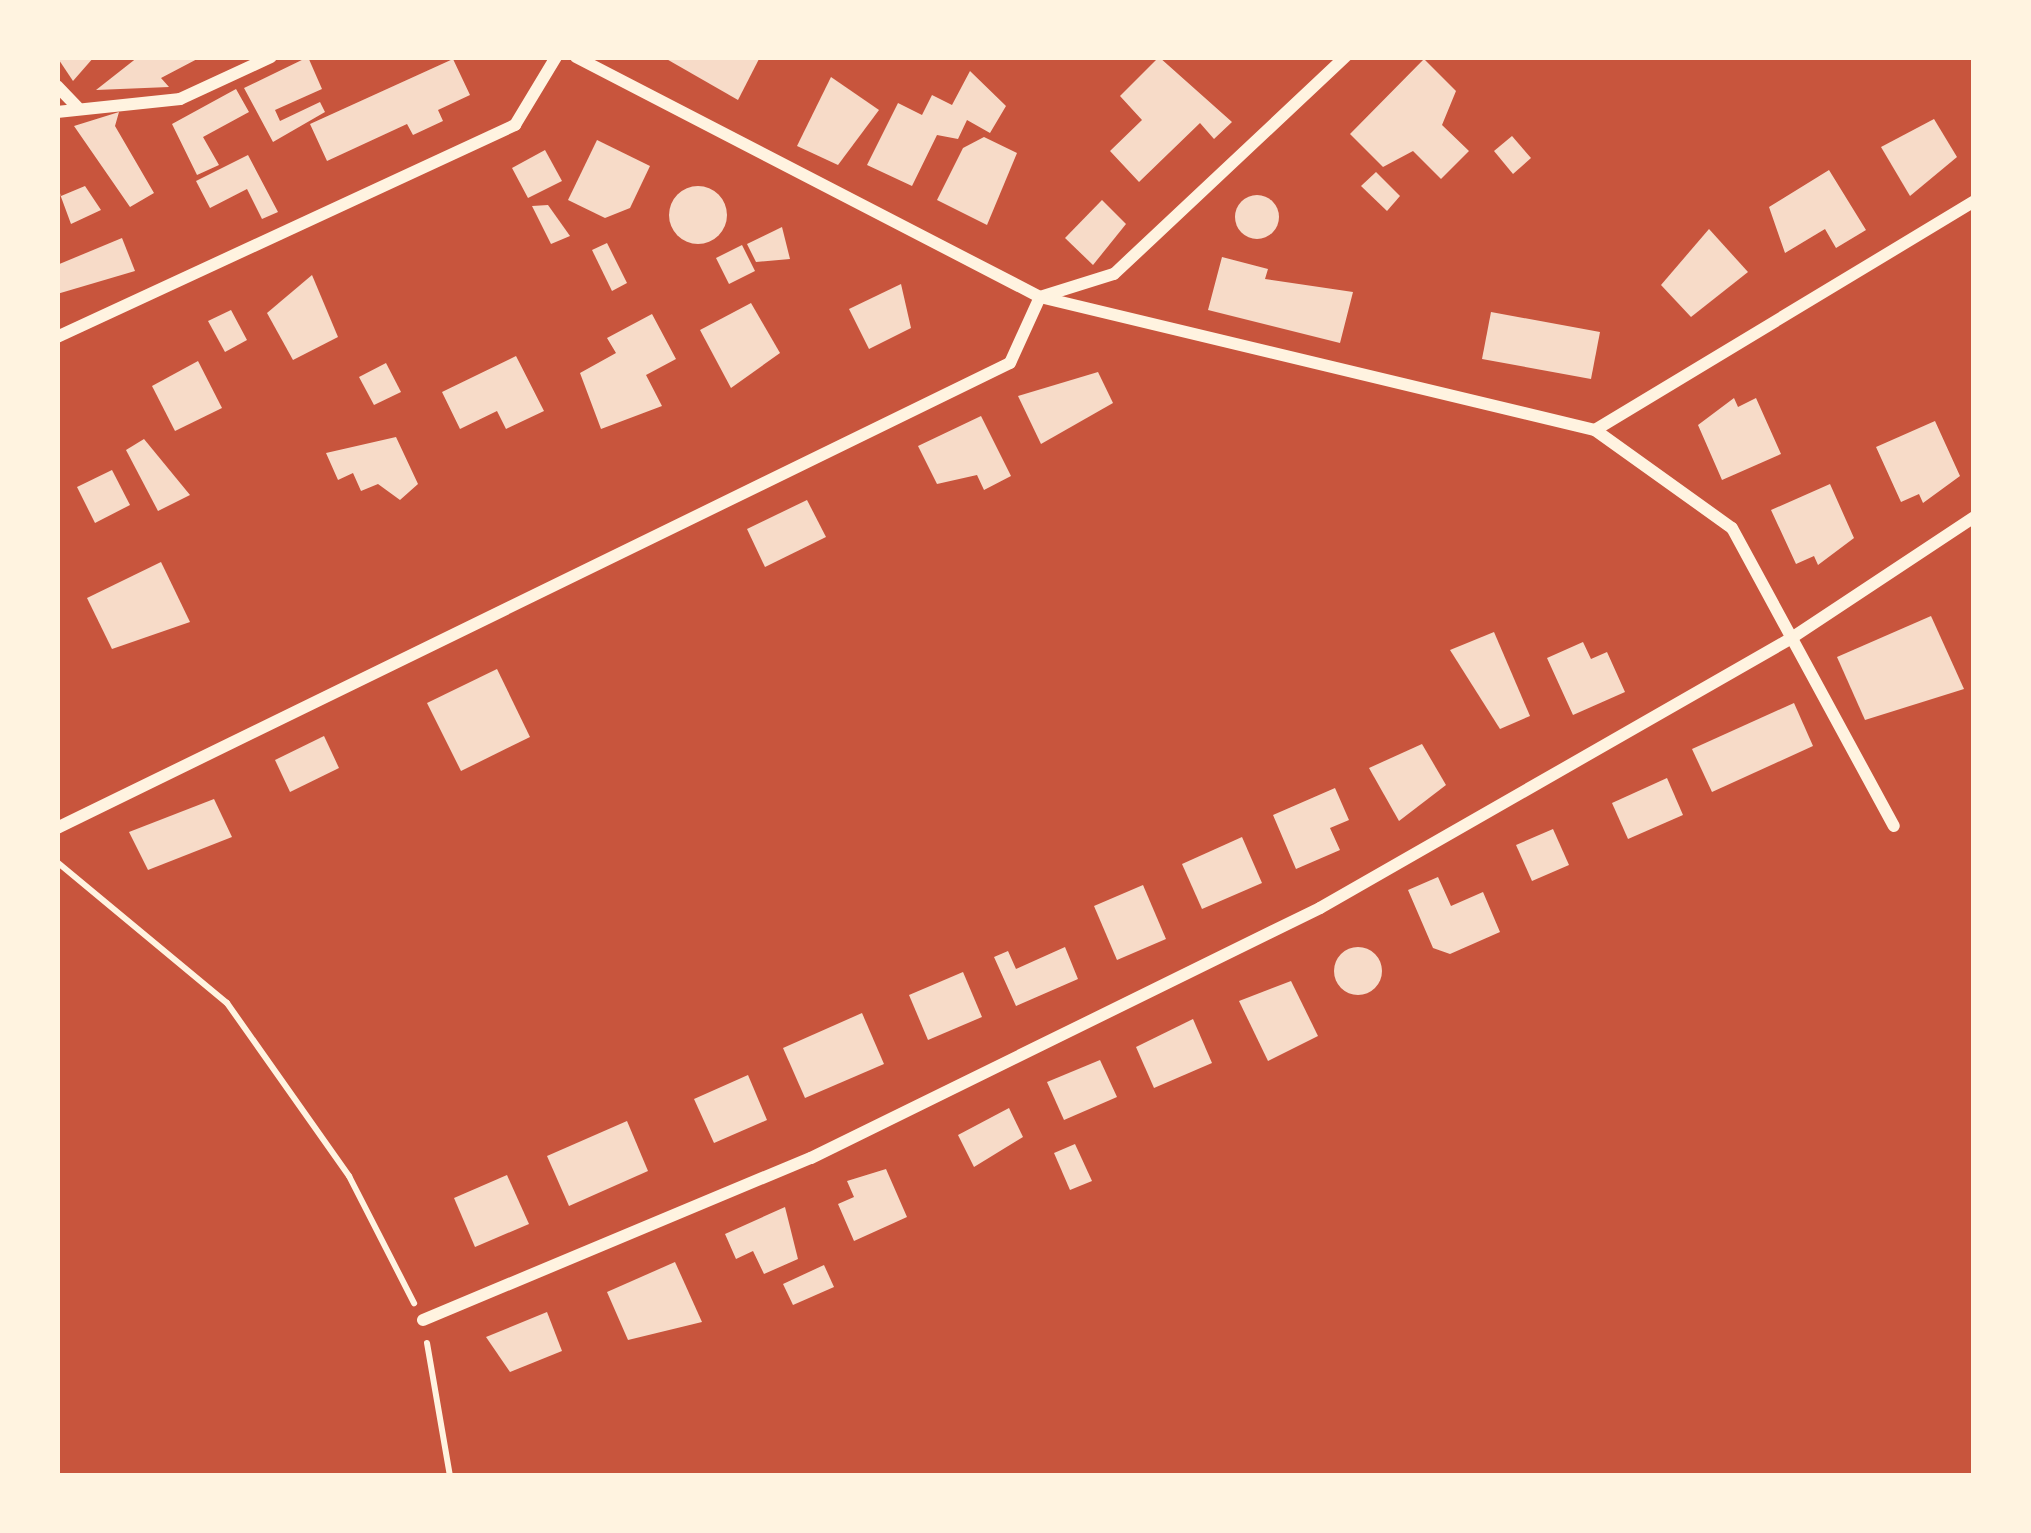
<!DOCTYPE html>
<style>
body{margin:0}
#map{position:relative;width:2031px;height:1533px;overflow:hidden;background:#c8553d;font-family:"Times New Roman",serif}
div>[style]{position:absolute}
.building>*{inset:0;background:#f7dbc8}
.round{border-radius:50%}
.path>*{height:6px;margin:-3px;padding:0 3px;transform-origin:3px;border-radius:3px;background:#fff3e0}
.minor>*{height:12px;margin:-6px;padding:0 6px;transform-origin:6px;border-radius:6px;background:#fff3e0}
span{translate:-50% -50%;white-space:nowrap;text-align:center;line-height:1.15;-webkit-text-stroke:12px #fff3e0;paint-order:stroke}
.frame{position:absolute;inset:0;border:60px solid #fff3e0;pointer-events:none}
</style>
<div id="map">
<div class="building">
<i style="clip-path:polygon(57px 57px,94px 57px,73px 81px)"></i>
<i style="clip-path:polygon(138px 57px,143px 58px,201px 57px,161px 78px,169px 87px,96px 90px)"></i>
<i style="clip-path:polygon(308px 57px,322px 89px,275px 110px,280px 121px,320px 102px,325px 112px,273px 142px,244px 88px)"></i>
<i style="clip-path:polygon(663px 57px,760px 57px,738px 100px)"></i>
<i style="clip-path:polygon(1159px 57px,1232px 122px,1214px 139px,1200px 123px,1139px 182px,1110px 151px,1142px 120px,1120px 96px)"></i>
<i style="clip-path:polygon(453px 59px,470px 95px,438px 110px,443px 121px,413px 135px,407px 124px,327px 161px,310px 124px)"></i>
<i style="clip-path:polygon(1424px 59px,1456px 91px,1442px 125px,1469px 151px,1441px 179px,1413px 151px,1383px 167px,1350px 134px)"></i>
<i style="clip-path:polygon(970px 71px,1006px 106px,990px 133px,967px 120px,958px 139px,937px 135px,912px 186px,867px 165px,898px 103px,922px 115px,932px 95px,952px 105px)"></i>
<i style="clip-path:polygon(831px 77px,879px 110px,838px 165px,797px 146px)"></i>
<i style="clip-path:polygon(236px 89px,249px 112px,203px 137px,219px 165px,197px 175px,172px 124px)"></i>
<i style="clip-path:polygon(119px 112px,115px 126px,154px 193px,130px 207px,74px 126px)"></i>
<i style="clip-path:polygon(1934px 119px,1957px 157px,1910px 196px,1881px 147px)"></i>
<i style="clip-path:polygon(1512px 136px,1531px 158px,1513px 174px,1494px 151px)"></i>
<i style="clip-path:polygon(984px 137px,1017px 153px,987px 225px,937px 200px,963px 148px)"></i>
<i style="clip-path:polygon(597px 140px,650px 166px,630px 208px,605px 218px,568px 200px)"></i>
<i style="clip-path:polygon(545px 150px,562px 181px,528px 198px,512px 168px)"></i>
<i style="clip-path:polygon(248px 155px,278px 212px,262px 219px,247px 189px,210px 208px,196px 181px)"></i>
<i style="clip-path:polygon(1829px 170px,1866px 230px,1836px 248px,1825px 229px,1785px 253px,1769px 207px)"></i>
<i style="clip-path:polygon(1376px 172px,1400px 196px,1387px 211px,1361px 186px)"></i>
<i class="round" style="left:669px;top:186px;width:58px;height:58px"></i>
<i style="clip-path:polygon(57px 186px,61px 196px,85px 186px,101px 210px,71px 224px)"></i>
<i class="round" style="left:1235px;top:195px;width:44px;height:44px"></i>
<i style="clip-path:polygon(1102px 200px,1126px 224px,1093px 265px,1065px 238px)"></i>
<i style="clip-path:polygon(548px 205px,570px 236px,551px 244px,532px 206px)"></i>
<i style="clip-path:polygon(782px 227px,790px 259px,756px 262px,747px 244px)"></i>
<i style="clip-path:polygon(1709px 229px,1748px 272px,1691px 317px,1661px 285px)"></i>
<i style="clip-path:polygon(122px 238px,135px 271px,57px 294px,57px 265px)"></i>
<i style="clip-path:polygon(607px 243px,627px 283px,612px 291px,592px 250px)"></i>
<i style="clip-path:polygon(742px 245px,755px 271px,729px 284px,716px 258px)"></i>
<i style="clip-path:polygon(1222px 257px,1268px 269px,1265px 279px,1353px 292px,1340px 343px,1208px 310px)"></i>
<i style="clip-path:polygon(312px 275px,338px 337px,293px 360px,267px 313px)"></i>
<i style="clip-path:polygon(901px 284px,911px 328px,869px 349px,849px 309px)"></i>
<i style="clip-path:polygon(751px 303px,780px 353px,731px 388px,700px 330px)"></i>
<i style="clip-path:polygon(231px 310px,247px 340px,225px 352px,208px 321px)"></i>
<i style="clip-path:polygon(1491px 312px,1600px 332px,1591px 379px,1482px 359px)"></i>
<i style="clip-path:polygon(652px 314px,676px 359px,646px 375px,662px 406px,601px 429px,580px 373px,616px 353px,607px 338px)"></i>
<i style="clip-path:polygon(516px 356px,544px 411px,506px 429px,497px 411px,460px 429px,442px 392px)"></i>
<i style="clip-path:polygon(198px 361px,222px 408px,175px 431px,152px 386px)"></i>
<i style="clip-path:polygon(386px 363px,401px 392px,374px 405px,359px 377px)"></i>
<i style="clip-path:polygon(1098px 372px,1113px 403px,1041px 444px,1018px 396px)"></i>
<i style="clip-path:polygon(1734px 398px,1738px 407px,1756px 398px,1781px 454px,1722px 480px,1698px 425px)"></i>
<i style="clip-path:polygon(981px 416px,1011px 476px,984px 490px,977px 475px,937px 484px,918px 446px)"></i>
<i style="clip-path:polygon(1935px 421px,1960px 476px,1923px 503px,1919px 494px,1901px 502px,1876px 447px)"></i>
<i style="clip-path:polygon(396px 437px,418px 484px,400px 500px,378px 484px,361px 491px,353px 473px,338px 480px,326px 453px)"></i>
<i style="clip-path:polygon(144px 439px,190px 495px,158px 511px,126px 450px)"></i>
<i style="clip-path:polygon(112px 470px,130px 505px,95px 523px,77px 487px)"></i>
<i style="clip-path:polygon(1830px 484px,1854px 538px,1818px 565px,1814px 556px,1796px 564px,1771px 510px)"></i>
<i style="clip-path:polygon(807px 500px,826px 537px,765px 567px,747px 529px)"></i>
<i style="clip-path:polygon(161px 562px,190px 622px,112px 649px,87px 598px)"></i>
<i style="clip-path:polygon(1931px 616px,1964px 689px,1865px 720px,1837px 657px)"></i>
<i style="clip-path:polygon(1494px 632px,1530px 716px,1500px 729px,1450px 650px)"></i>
<i style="clip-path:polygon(1583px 642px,1591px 659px,1607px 652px,1625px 692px,1573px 715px,1547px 658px)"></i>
<i style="clip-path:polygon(497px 669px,530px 737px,461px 771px,427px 703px)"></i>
<i style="clip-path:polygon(1794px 703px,1813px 746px,1712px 792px,1692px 749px)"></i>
<i style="clip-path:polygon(324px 736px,339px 768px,290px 792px,275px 760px)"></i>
<i style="clip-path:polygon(1422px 744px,1446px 785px,1399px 821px,1369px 768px)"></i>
<i style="clip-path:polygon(1667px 778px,1683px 815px,1628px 839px,1612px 803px)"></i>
<i style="clip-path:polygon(1335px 788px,1349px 820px,1330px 828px,1340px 850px,1296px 869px,1273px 815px)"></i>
<i style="clip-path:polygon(214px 799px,232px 837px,148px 870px,129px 832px)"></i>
<i style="clip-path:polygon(1553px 829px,1569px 865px,1532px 881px,1516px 845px)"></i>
<i style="clip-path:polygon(1242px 837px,1262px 883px,1202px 909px,1182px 864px)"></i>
<i style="clip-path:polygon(1438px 877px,1451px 906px,1483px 892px,1500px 932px,1450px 954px,1433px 948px,1408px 890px)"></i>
<i style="clip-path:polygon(1143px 885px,1166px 939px,1117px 960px,1094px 906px)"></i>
<i style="clip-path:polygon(1065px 947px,1078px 979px,1016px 1006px,994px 957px,1008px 951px,1016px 969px)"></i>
<i class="round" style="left:1334px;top:947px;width:48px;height:48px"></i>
<i style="clip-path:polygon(963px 972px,982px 1017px,928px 1040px,909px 995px)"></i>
<i style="clip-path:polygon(1291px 981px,1318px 1036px,1268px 1061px,1239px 1001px)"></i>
<i style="clip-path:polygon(862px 1013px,884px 1064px,805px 1098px,783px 1048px)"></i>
<i style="clip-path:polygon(1193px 1019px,1212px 1063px,1154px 1088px,1136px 1047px)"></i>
<i style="clip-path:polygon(1100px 1060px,1117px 1097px,1064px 1120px,1047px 1082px)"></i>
<i style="clip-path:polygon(748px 1075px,767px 1120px,714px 1143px,694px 1099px)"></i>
<i style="clip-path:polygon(1009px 1108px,1023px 1137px,974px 1167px,958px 1135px)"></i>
<i style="clip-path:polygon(627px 1121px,648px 1171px,569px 1206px,547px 1156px)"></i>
<i style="clip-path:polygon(1075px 1144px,1092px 1181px,1070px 1190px,1054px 1153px)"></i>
<i style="clip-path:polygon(886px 1169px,907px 1217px,854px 1241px,838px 1204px,854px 1197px,847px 1181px)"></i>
<i style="clip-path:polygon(507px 1175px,529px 1224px,475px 1247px,454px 1198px)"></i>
<i style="clip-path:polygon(785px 1207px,798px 1259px,764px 1274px,753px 1251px,736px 1259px,725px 1234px)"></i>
<i style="clip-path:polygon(675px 1262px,702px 1322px,628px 1340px,607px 1292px)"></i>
<i style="clip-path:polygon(824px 1265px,834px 1287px,793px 1305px,783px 1284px)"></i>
<i style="clip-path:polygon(547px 1312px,562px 1351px,510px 1372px,486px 1337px)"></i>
</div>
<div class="path">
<i style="left:57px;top:862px;width:221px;rotate:39.7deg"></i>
<i style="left:227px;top:1003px;width:212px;rotate:54.8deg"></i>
<i style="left:349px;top:1176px;width:143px;rotate:62.9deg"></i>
<i style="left:427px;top:1343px;width:135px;rotate:80.2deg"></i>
</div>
<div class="minor">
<i style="left:576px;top:57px;width:522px;rotate:27.35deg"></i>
<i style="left:1040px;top:297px;width:571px;rotate:13.48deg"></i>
<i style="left:1595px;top:430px;width:168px;rotate:35.6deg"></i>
<i style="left:1732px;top:528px;width:339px;rotate:61.5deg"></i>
<i style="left:57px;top:86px;width:29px;rotate:46deg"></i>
<i style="left:57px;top:112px;width:124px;rotate:-6deg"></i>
<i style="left:180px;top:99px;width:100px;rotate:-24.8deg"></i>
<i style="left:57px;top:337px;width:505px;rotate:-24.84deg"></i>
<i style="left:515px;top:125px;width:79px;rotate:-58.9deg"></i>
<i style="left:1595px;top:430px;width:443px;rotate:-31.1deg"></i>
<i style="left:57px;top:828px;width:1060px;rotate:-26.01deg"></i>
<i style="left:1010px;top:363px;width:72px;rotate:-65.6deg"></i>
<i style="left:1040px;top:297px;width:77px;rotate:-17.3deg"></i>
<i style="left:1114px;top:274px;width:317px;rotate:-43.2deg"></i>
<i style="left:423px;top:1320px;width:420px;rotate:-22.7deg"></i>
<i style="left:811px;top:1158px;width:567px;rotate:-26.16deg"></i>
<i style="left:1320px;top:908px;width:542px;rotate:-29.78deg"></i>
<i style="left:1790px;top:639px;width:221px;rotate:-33.5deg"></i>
</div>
<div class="frame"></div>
</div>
